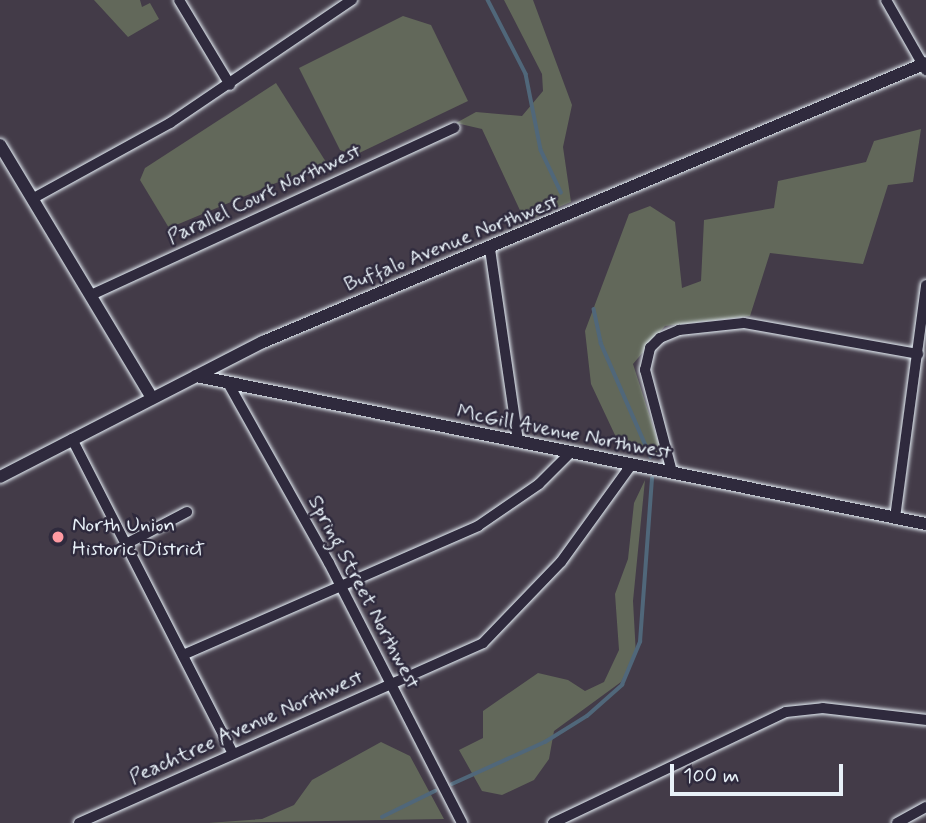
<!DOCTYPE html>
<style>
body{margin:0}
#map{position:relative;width:926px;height:823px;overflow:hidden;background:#433b48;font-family:Mynerve,sans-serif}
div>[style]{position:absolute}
.green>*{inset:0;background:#62685a}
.stream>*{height:3.5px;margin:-1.75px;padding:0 1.75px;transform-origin:1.75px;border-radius:1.75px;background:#50677a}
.roads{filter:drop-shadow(0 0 2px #e8f1f8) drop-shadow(0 0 2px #e8f1f8)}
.minor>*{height:10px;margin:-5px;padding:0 5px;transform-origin:5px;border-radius:5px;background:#2f2a3d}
.tertiary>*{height:12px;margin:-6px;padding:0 6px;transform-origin:6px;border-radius:6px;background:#2f2a3d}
.dots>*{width:19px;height:19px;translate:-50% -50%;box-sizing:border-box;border:4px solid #2f2a3d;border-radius:50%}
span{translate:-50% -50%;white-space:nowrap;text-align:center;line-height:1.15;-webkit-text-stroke:5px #2f2a3d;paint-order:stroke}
.street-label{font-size:21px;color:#e8f1f8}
.poi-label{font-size:21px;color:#e8f1f8}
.left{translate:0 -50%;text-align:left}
.scale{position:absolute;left:670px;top:764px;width:173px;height:32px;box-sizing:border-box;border:4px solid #e8f1f8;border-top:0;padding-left:9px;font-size:21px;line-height:24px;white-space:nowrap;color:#e8f1f8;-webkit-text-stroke:5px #2f2a3d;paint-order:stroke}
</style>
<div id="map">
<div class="green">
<i style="clip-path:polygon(94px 0,140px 0,142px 7px,150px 3px,159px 19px,128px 37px)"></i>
<i style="clip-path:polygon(504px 0,533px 0,572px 105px,563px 147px,571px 202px,525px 221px,482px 129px,456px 123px,476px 112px,522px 116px,543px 91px,542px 74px)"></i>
<i style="clip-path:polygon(403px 16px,431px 25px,468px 101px,355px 155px,340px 150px,299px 68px)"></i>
<i style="clip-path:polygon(276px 83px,326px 162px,169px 228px,140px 180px,145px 168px)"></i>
<i style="clip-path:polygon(921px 129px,913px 182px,888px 185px,863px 264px,770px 253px,750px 316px,665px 326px,633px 364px,663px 457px,622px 450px,591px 384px,585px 331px,629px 214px,650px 206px,675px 222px,682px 288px,701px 281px,704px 220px,774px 208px,778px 181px,866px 162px,874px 141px)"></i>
<i style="clip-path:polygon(645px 480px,633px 601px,636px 655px,621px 682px,554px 731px,549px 759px,534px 780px,502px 795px,482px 791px,459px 750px,483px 738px,483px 711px,538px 673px,568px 680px,585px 691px,604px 682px,619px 650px,615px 594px,628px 559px,634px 503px)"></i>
<i style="clip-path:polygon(381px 742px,410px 756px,444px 819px,208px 823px,262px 819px,294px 805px,312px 780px)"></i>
</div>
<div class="stream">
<i style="left:488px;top:0;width:83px;rotate:62.8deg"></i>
<i style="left:526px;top:74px;width:77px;rotate:78.8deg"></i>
<i style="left:541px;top:150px;width:47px;rotate:64.5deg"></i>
<i style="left:594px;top:309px;width:35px;rotate:78deg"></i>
<i style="left:601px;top:343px;width:124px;rotate:66.3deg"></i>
<i style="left:452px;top:784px;width:102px;rotate:-24.3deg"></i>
<i style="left:545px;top:742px;width:49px;rotate:-31.8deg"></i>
<i style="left:587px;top:716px;width:47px;rotate:-41.5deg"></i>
<i style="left:622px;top:685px;width:47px;rotate:-67.3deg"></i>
<i style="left:640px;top:642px;width:164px;rotate:-85.8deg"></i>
<i style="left:382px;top:817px;width:59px;rotate:-26.1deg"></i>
</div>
<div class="roads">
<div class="minor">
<i style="left:179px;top:0;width:99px;rotate:59deg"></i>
<i style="left:886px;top:0;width:81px;rotate:60.3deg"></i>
<i style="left:32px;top:199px;width:158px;rotate:-28.8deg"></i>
<i style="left:170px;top:123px;width:220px;rotate:-34.1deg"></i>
<i style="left:490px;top:249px;width:195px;rotate:81.7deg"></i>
<i style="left:91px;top:295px;width:400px;rotate:-24.7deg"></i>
<i style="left:228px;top:383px;width:206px;rotate:60.7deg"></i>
<i style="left:329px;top:563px;width:292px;rotate:62.9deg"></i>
<i style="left:72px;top:439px;width:352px;rotate:62.9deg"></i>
<i style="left:672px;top:472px;width:106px;rotate:-104.8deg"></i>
<i style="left:645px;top:370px;width:23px;rotate:-77deg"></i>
<i style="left:650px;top:348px;width:14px;rotate:-45deg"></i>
<i style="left:660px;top:338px;width:21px;rotate:-23deg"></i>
<i style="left:679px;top:330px;width:65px;rotate:-6.1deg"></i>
<i style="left:744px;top:323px;width:177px;rotate:10.1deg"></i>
<i style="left:895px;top:518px;width:235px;rotate:-82.4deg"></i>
<i style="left:126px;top:544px;width:69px;rotate:-27.7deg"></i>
<i style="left:183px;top:655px;width:322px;rotate:-23.6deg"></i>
<i style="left:478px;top:526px;width:74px;rotate:-34.5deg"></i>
<i style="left:539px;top:484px;width:45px;rotate:-45deg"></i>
<i style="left:79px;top:823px;width:442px;rotate:-24deg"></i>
<i style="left:483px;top:643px;width:112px;rotate:-46.1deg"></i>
<i style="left:561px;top:562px;width:121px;rotate:-54.1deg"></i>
<i style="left:553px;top:823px;width:258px;rotate:-25.5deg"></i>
<i style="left:786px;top:712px;width:37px;rotate:-6deg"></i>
<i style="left:823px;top:708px;width:104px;rotate:6.6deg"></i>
<i style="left:897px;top:823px;width:33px;rotate:-29deg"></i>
</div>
<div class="tertiary">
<i style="left:0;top:145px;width:295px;rotate:59deg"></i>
<i style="left:196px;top:376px;width:745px;rotate:11.46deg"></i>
<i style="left:0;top:477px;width:296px;rotate:-27.2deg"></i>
<i style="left:263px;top:342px;width:719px;rotate:-22.82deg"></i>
</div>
</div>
<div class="dots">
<i style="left:58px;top:537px;background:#ff9aa2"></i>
</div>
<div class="street-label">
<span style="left:264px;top:194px;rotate:-25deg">Parallel Court Northwest</span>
<span style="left:451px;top:243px;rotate:-22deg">Buffalo Avenue Northwest</span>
<span style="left:564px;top:432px;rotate:11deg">McGill Avenue Northwest</span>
<span style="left:364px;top:592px;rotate:62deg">Spring Street Northwest</span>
<span style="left:246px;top:727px;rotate:-24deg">Peachtree Avenue Northwest</span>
</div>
<div class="poi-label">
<span class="left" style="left:72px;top:537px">North Union<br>Historic District</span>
</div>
<div class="scale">100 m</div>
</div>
